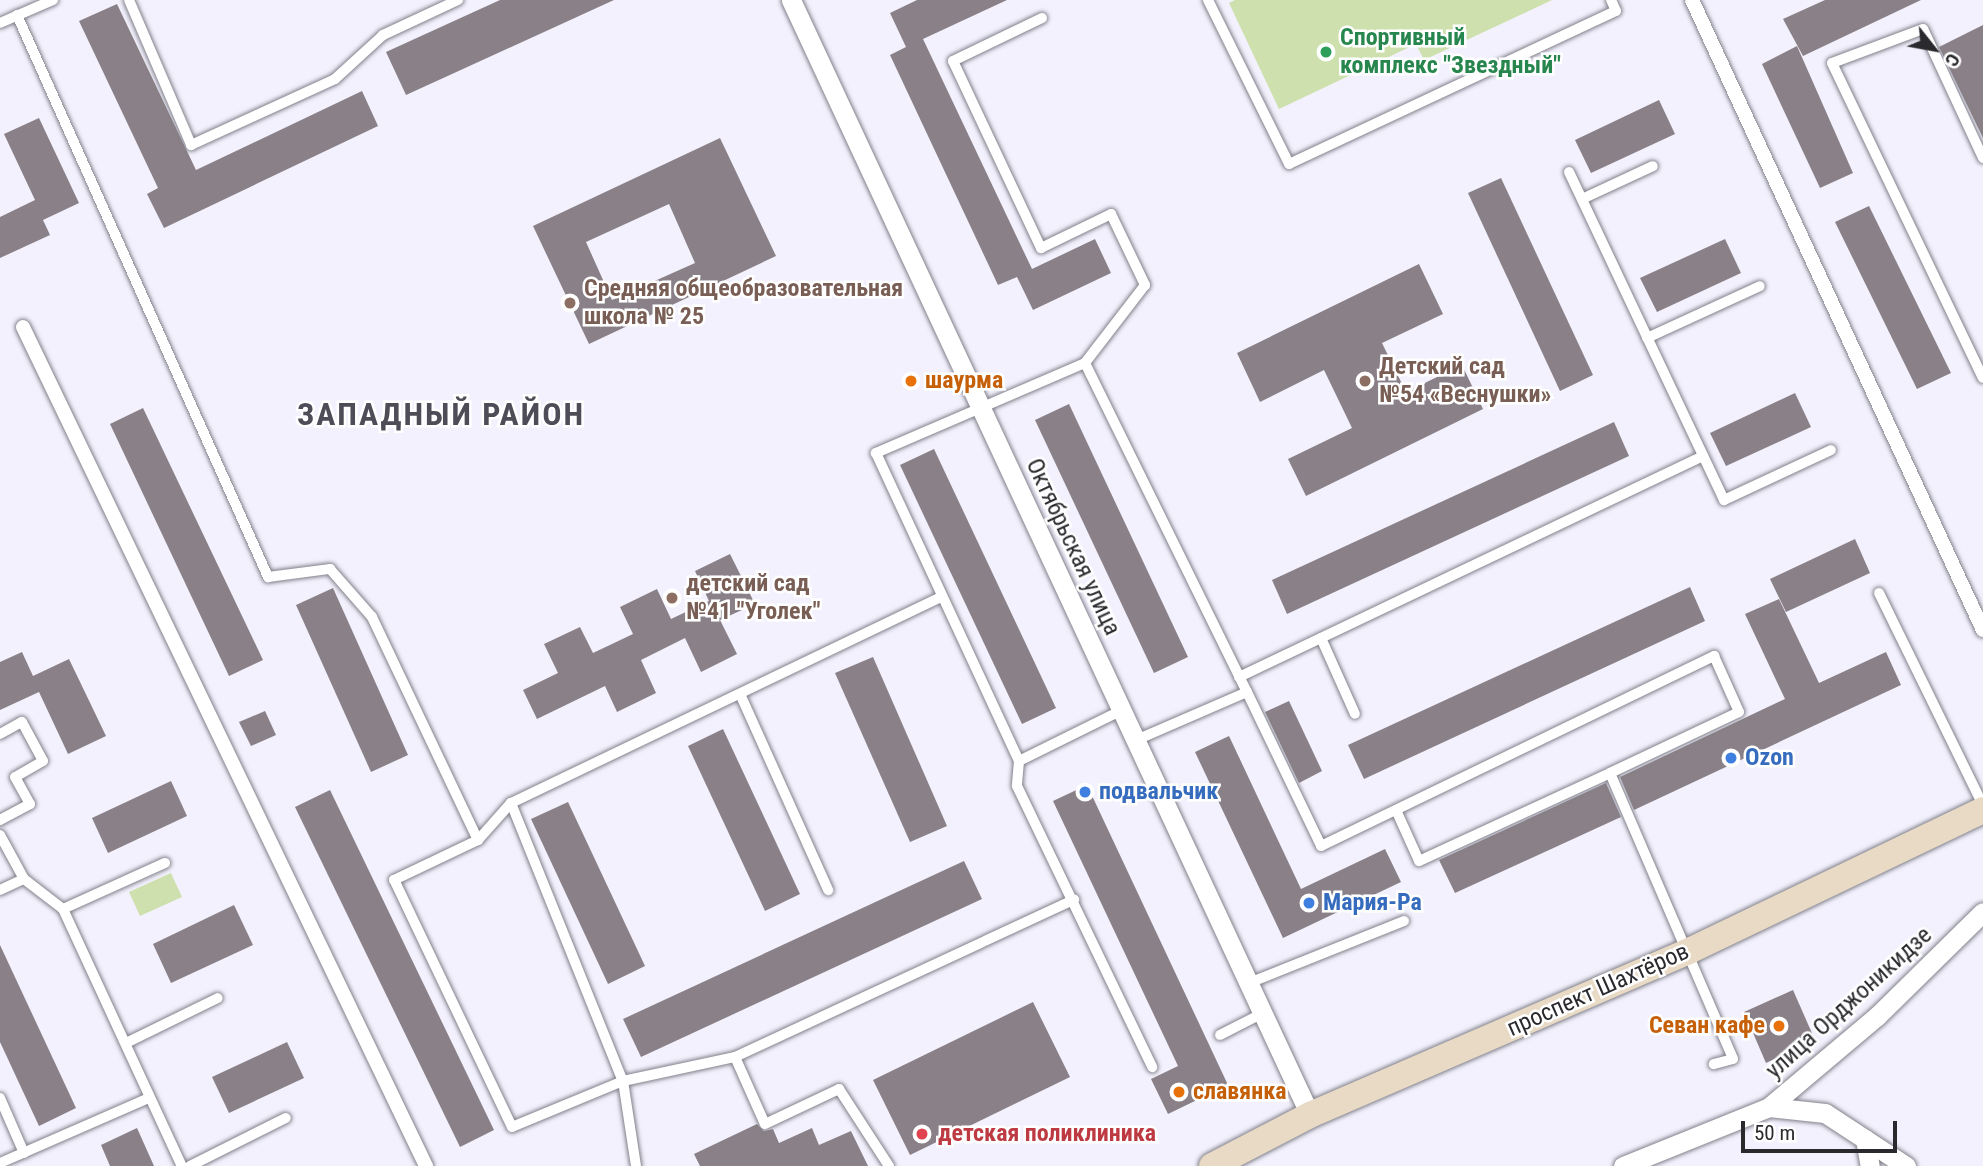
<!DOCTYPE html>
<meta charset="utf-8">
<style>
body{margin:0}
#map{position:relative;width:1983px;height:1166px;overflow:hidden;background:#f2f1fd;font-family:"Roboto Condensed",sans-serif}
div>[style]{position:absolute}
.green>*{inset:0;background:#cee0ad}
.building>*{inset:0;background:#8a8087}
.roads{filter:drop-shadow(0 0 2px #81818b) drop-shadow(0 0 2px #81818b)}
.service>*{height:10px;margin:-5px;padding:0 5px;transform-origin:5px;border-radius:5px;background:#fff}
.pedestrian>*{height:14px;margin:-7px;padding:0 7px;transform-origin:7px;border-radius:7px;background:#fff}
.minor>*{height:19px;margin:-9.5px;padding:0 9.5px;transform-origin:9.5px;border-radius:9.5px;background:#fff}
.secondary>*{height:26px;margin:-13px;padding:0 13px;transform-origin:13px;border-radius:13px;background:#e9dac5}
.dots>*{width:19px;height:19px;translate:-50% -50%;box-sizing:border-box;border:4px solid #fff;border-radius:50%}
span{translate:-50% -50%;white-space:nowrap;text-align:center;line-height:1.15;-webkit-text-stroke:5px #fff;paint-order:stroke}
.leisure-label{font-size:24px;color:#27864d;font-weight:700}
.left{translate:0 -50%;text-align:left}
.education-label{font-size:24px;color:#785e54;font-weight:700}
.food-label{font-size:24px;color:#c56008;font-weight:700}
.right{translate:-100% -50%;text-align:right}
.street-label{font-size:24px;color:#2a2a2e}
.shop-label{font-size:24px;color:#366cbe;font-weight:700}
.health-label{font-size:24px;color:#be3a42;font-weight:700}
.district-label{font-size:32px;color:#4e4d57;font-weight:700;letter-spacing:2px}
.north{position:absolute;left:1899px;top:14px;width:70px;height:70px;-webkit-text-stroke:5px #fff;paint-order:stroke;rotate:121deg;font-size:19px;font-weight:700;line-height:28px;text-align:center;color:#2a2a2e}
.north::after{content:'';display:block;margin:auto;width:24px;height:32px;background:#2a2a2e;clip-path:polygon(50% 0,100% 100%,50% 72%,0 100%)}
.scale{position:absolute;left:1741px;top:1121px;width:156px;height:32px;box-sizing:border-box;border:4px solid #2a2a2e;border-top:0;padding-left:9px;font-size:21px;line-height:24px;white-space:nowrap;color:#2a2a2e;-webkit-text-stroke:5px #fff;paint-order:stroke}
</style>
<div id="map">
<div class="green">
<i style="clip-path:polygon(1235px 0,1552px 0,1424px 60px,1416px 44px,1279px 109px,1229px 3px)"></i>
<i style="clip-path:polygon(171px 873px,182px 897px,140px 916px,129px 892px)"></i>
</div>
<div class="building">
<i style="clip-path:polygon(500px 0,614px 0,406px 95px,386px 52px)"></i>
<i style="clip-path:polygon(917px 0,1007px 0,923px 39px,1032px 269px,1095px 239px,1111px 273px,1033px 310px,1017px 277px,998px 285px,890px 55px,906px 47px,890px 13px)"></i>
<i style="clip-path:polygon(1825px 0,1921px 0,1803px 56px,1783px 19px)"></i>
<i style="clip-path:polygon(117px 4px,196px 170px,362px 91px,378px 126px,164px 228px,147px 194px,158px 188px,79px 21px)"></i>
<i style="clip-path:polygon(1983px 25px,1983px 138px,1939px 47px)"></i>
<i style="clip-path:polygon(1797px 46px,1853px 173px,1820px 188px,1762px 64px)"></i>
<i style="clip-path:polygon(1659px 100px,1675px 134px,1591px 173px,1575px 140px)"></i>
<i style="clip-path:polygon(39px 118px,79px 203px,43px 220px,50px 235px,0 258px,0 217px,35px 200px,4px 134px)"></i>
<i style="clip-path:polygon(evenodd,720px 138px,776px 256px,589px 344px,533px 226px,720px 138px,669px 204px,695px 263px,612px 300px,586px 242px,669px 204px)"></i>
<i style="clip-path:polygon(1501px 178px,1593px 375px,1560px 391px,1468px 193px)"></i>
<i style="clip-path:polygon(1869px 206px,1951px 373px,1917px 389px,1835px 222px)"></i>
<i style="clip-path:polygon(1725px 239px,1741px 273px,1657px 312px,1640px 278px)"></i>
<i style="clip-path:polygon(1419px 264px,1443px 314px,1382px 343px,1406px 392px,1462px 365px,1483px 409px,1306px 496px,1288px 459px,1352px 428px,1324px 370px,1260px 402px,1237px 353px)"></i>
<i style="clip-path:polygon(1795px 393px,1811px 427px,1726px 466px,1710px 433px)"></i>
<i style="clip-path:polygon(1069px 404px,1188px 657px,1154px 673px,1035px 420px)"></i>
<i style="clip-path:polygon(143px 408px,263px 660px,229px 676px,110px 424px)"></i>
<i style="clip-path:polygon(1614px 422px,1629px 456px,1287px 614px,1272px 580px)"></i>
<i style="clip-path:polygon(934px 449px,1056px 708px,1022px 724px,900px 465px)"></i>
<i style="clip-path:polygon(1855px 539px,1870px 573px,1786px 612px,1770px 579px)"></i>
<i style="clip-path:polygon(730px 554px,755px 604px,720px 620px,737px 654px,701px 672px,685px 638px,641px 660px,656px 693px,617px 712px,605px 686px,537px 719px,523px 690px,558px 673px,544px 644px,580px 627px,593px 653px,633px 634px,620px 607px,657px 589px,671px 619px,709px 601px,695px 571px)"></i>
<i style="clip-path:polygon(1690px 587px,1705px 621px,1364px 779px,1348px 745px)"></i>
<i style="clip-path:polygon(333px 588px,408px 755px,371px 772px,296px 605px)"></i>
<i style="clip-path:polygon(1779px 599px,1819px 683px,1886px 652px,1901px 685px,1634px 810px,1620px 777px,1785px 699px,1745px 614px)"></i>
<i style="clip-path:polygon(22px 652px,33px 676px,69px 659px,106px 736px,68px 754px,39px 692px,0 710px,0 662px)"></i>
<i style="clip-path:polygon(873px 657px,947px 826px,910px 842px,835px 673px)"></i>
<i style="clip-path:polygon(1289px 701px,1322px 771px,1299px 783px,1265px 712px)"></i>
<i style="clip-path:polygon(265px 711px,276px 735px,251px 746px,239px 722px)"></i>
<i style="clip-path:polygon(723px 729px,800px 894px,765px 911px,688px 746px)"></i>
<i style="clip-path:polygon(1229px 736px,1301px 889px,1385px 849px,1401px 882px,1283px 938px,1195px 752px)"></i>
<i style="clip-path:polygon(171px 781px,187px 816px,108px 853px,92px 818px)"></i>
<i style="clip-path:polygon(1606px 783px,1621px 817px,1455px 893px,1439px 860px)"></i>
<i style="clip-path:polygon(1087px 785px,1228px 1085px,1168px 1114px,1151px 1079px,1178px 1066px,1053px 801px)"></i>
<i style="clip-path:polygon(330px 790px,494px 1130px,460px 1147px,295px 807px)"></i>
<i style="clip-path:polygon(568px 802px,645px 966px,608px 984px,531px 819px)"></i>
<i style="clip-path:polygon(964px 861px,982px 899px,641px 1057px,623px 1019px)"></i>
<i style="clip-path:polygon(234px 905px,253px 945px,171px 983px,153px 944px)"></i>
<i style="clip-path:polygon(0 945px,76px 1108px,39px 1126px,0 1042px)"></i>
<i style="clip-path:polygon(1793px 990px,1815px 1040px,1766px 1063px,1744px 1012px)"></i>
<i style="clip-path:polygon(1033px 1002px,1070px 1077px,910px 1155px,873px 1080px)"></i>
<i style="clip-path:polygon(287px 1042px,304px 1078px,229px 1113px,212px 1077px)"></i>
<i style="clip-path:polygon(757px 1124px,764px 1131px,773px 1129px,779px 1143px,812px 1128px,819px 1145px,851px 1131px,868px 1166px,700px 1166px,694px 1154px)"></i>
<i style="clip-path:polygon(137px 1128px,154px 1166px,110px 1166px,101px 1145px)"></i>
</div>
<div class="roads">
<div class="service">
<i style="left:129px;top:0;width:158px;rotate:66.8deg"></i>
<i style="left:191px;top:145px;width:158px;rotate:-24.6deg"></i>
<i style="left:335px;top:79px;width:65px;rotate:-42.5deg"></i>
<i style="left:383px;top:35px;width:83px;rotate:-25deg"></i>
<i style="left:1208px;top:0;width:183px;rotate:63.7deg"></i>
<i style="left:1289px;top:164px;width:361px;rotate:-25.1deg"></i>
<i style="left:1616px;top:11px;width:12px;rotate:-114deg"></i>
<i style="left:17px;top:15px;width:616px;rotate:65.93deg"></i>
<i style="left:268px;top:577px;width:63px;rotate:-7.4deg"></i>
<i style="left:330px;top:569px;width:64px;rotate:48.8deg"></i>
<i style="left:372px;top:617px;width:247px;rotate:64.6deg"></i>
<i style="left:1042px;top:18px;width:99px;rotate:154.2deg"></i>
<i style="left:953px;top:61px;width:207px;rotate:64.8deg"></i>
<i style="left:1041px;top:248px;width:78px;rotate:-25.9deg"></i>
<i style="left:1111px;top:214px;width:79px;rotate:64.4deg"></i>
<i style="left:1145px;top:285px;width:98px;rotate:127.6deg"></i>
<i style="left:1085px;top:363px;width:228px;rotate:156.7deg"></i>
<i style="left:876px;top:453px;width:340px;rotate:65.1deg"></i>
<i style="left:1019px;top:761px;width:115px;rotate:-26.3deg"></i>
<i style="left:0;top:23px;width:58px;rotate:-23.5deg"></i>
<i style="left:1983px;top:158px;width:142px;rotate:-114.9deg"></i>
<i style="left:1923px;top:29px;width:97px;rotate:159.5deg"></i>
<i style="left:1832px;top:63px;width:349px;rotate:64.4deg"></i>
<i style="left:1569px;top:172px;width:363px;rotate:64.7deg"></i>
<i style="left:1724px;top:500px;width:118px;rotate:-25deg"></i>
<i style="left:1582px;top:199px;width:78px;rotate:-24.9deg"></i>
<i style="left:1647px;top:338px;width:124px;rotate:-24.7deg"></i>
<i style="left:1085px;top:363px;width:367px;rotate:63.8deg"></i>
<i style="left:1247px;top:692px;width:121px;rotate:156.6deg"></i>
<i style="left:1879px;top:593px;width:236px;rotate:63.9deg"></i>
<i style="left:1321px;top:638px;width:83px;rotate:65.9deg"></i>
<i style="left:1239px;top:677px;width:514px;rotate:-25.47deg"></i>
<i style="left:1247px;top:692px;width:171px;rotate:64.3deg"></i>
<i style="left:1321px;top:846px;width:437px;rotate:-25.8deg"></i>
<i style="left:1714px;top:656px;width:61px;rotate:65.9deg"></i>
<i style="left:1739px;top:712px;width:143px;rotate:154.7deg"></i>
<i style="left:1610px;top:773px;width:311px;rotate:66.7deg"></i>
<i style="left:1733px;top:1059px;width:20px;rotate:165deg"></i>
<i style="left:741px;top:696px;width:213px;rotate:65.8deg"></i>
<i style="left:0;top:734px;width:25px;rotate:-29deg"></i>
<i style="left:22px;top:722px;width:44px;rotate:61.7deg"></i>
<i style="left:43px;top:761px;width:32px;rotate:150deg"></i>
<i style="left:15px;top:777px;width:31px;rotate:61deg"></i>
<i style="left:30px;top:804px;width:34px;rotate:152deg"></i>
<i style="left:1019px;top:761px;width:25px;rotate:95deg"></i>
<i style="left:1017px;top:786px;width:312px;rotate:64.3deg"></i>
<i style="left:511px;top:803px;width:300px;rotate:68.1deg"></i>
<i style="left:623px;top:1081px;width:120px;rotate:157.5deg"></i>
<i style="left:512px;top:1127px;width:274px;rotate:-115.5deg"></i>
<i style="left:394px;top:880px;width:93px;rotate:-25.5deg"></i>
<i style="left:478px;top:840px;width:50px;rotate:-48.3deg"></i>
<i style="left:511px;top:803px;width:477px;rotate:-25.6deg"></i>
<i style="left:1396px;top:810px;width:56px;rotate:65.7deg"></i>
<i style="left:1419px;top:861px;width:210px;rotate:-24.7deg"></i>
<i style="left:0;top:835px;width:50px;rotate:61.4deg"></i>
<i style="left:24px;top:879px;width:49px;rotate:37.6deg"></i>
<i style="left:63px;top:909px;width:283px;rotate:65.2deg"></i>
<i style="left:0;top:890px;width:26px;rotate:-25deg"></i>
<i style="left:63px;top:909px;width:112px;rotate:-24.3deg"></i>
<i style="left:1249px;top:983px;width:167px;rotate:-21.8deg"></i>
<i style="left:1220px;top:1035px;width:48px;rotate:-27.1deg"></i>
<i style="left:126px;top:1043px;width:102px;rotate:-26.1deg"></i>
<i style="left:735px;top:1057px;width:73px;rotate:65.9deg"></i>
<i style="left:765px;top:1124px;width:82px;rotate:-25.3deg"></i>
<i style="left:839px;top:1089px;width:92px;rotate:57deg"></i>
<i style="left:0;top:1098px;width:60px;rotate:66.4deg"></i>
<i style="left:0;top:1163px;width:163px;rotate:-23.6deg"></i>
<i style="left:190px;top:1166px;width:107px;rotate:-26.6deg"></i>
<i style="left:636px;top:1166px;width:86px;rotate:-98.7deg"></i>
<i style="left:623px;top:1081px;width:115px;rotate:-12.1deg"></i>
<i style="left:735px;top:1057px;width:374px;rotate:-24.9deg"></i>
</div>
<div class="pedestrian">
<i style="left:1692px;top:0;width:694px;rotate:65.21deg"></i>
<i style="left:23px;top:327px;width:931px;rotate:64.34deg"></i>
</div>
<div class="minor">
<i style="left:791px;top:0;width:1230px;rotate:65.04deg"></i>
<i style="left:1769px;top:1107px;width:56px;rotate:6.1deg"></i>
<i style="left:1825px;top:1113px;width:97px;rotate:33.2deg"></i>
<i style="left:1865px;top:1139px;width:27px;rotate:80deg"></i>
<i style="left:1623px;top:1166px;width:157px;rotate:-22deg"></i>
<i style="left:1769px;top:1107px;width:141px;rotate:-40.1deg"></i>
<i style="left:1877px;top:1016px;width:148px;rotate:-44.5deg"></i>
</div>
<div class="secondary">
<i style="left:1212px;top:1166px;width:110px;rotate:-27.5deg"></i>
<i style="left:1310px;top:1115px;width:413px;rotate:-23.4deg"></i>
<i style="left:1689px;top:951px;width:326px;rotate:-25.6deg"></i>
</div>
</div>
<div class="dots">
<i style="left:1326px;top:52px;background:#2e9e5b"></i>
<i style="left:570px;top:303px;background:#8d6e63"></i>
<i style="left:911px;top:381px;background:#e8710a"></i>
<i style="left:1365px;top:381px;background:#8d6e63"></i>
<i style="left:672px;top:598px;background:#8d6e63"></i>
<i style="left:1731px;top:758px;background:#3f7fe0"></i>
<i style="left:1085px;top:792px;background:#3f7fe0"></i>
<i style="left:1309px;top:903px;background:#3f7fe0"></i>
<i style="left:1779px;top:1026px;background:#e8710a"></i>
<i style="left:1179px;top:1092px;background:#e8710a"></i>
<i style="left:922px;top:1134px;background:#e0444e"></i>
</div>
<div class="leisure-label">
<span class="left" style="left:1340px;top:52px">Спортивный<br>комплекс "Звездный"</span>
</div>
<div class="education-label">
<span class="left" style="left:584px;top:303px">Средняя общеобразовательная<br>школа № 25</span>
<span class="left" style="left:1379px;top:381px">Детский сад<br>№54 «Веснушки»</span>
<span class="left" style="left:686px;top:598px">детский сад<br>№41 "Уголек"</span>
</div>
<div class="food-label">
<span class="left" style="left:925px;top:381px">шаурма</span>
<span class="right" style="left:1765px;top:1026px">Севан кафе</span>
<span class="left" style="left:1193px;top:1092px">славянка</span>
</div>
<div class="street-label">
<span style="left:1073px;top:547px;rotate:65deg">Октябрьская улица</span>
<span style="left:1598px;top:990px;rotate:-24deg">проспект Шахтёров</span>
<span style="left:1849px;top:1003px;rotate:-42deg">улица Орджоникидзе</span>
</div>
<div class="shop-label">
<span class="left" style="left:1745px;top:758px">Ozon</span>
<span class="left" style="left:1099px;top:792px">подвальчик</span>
<span class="left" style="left:1323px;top:903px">Мария-Ра</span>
</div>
<div class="health-label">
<span class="left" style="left:938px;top:1134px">детская поликлиника</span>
</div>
<div class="district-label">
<span style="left:441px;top:414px">ЗАПАДНЫЙ РАЙОН</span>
</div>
<div class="north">С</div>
<div class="scale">50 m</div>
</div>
